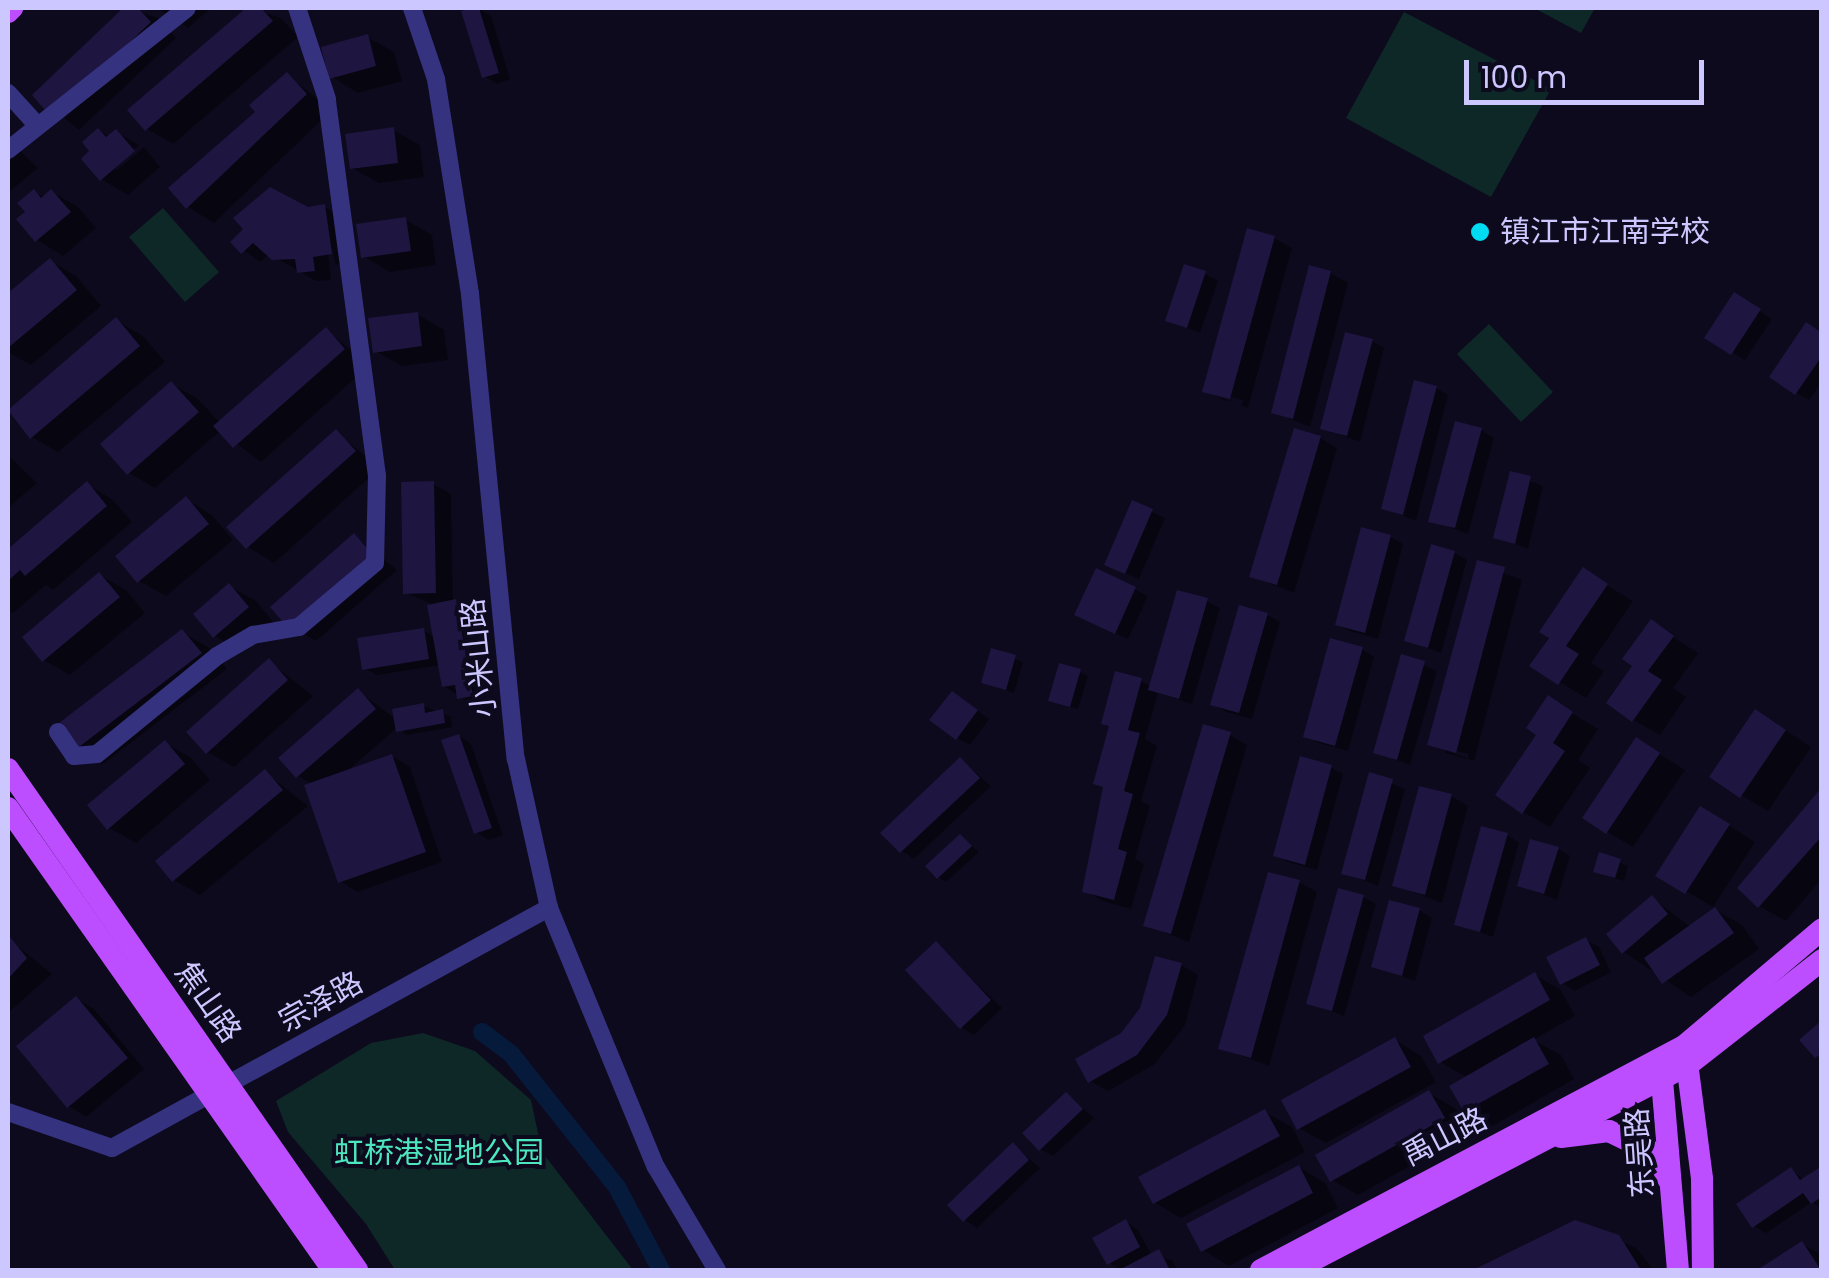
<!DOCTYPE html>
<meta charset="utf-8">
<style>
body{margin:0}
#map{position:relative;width:1829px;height:1278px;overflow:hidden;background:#0e0a1e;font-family:Poppins,"Noto Sans SC",sans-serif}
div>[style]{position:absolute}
.green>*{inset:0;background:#0d2827}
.shadow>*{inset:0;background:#0007}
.canal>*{height:18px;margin:-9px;padding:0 9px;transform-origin:9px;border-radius:9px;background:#061a3c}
.building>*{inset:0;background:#1e1540}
.minor>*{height:18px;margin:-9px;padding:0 9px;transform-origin:9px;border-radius:9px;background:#353280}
.major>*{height:22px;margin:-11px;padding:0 11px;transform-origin:11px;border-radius:11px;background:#bc4eff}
.dots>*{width:28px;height:28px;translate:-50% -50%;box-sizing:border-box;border:5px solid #0e0a1e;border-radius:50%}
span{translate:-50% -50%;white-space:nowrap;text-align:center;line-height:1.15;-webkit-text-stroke:8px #0e0a1e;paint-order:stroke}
.poi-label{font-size:30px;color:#cdc7ff}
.left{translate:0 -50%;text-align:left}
.street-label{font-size:30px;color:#cdc7ff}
.park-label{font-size:30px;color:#4ce6bf}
.frame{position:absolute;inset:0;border:10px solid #cdc7ff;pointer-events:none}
.scale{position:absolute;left:1464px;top:60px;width:240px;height:45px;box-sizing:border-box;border:5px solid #cdc7ff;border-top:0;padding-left:12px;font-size:30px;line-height:35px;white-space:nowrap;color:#cdc7ff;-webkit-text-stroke:8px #0e0a1e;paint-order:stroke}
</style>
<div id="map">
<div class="green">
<i style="clip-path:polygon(1534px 8px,1595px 8px,1581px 33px)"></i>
<i style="clip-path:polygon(1404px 12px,1551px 89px,1491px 197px,1346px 118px)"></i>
<i style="clip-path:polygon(163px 208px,219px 272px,185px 302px,129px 237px)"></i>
<i style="clip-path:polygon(1489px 324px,1553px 392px,1521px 422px,1457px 354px)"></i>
<i style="clip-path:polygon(423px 1033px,475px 1051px,531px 1100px,542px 1152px,633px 1270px,395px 1270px,366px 1224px,288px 1132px,276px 1101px,371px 1043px)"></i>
</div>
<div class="shadow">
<i style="clip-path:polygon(127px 8px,158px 18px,176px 38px,79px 130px,36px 95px)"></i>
<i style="clip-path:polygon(157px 8px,211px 8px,188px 28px)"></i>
<i style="clip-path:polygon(250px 8px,281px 18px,298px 37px,173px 144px,147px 129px,131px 110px)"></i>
<i style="clip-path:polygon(478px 8px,491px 16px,510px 79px,497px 84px,484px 76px)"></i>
<i style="clip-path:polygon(367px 37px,394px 52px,402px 81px,358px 93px,332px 77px)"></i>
<i style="clip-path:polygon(287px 75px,332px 110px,214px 223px,188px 207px,171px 188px,258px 112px)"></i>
<i style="clip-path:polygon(393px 130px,420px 145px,424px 177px,379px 183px,352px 168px)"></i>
<i style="clip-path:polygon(99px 131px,110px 137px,116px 132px,139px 145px,113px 166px,117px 170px,144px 147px,160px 167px,128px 195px,101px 179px,93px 151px)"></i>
<i style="clip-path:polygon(8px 139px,38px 168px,10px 191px,8px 189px)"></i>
<i style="clip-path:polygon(34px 192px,44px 197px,52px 192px,78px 207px,96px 228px,63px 256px,37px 240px,28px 212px)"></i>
<i style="clip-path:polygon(325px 207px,342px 217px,348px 263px,336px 265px,324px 215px,331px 280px,316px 281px,269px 254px,260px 262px,233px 242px)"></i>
<i style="clip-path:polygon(406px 220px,432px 235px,436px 265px,390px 272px,363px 256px)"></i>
<i style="clip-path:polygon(evenodd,1274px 238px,1292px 248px,1248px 408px,1204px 391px,1274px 238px,1220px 394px,1243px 400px,1242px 405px,1220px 399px,1220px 394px)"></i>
<i style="clip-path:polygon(50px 261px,76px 276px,101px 306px,31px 365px,8px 352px,8px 297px)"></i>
<i style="clip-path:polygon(1330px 273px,1348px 283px,1310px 427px,1274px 412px)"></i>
<i style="clip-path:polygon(1205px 274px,1218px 281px,1200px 333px,1168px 320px)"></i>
<i style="clip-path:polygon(1735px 295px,1772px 319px,1745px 360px,1707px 337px)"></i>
<i style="clip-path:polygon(417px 314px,444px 330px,448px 360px,402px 366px,375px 351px)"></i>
<i style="clip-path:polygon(116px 320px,143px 336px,165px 362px,58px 452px,32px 437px)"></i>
<i style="clip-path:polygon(326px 330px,370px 365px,261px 462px,220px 431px,155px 488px,129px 473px,172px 384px,198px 399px,220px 423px)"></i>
<i style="clip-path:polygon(1822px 334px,1822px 382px,1809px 400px,1796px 393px)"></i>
<i style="clip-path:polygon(1372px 341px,1384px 348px,1360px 442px,1323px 428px)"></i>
<i style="clip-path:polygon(1436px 388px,1448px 395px,1416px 521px,1384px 508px)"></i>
<i style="clip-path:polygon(1481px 430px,1494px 438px,1468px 534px,1431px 520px)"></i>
<i style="clip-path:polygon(336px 432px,380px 468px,274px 563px,248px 547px)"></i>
<i style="clip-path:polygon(1320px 438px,1337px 448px,1294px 593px,1252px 576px)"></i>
<i style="clip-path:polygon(8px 455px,37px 483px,8px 508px)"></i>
<i style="clip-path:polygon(1512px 474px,1543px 486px,1528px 549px,1496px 537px)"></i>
<i style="clip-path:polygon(87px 484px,113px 500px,132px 522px,53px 590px,46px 585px,13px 613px,8px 610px,8px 551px)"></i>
<i style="clip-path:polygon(433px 484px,451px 494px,453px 602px,468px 610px,485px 702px,472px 705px,444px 686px,441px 665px,377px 675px,364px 668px,423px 630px,436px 638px,430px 603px,406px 593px)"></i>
<i style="clip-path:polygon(186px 499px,212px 515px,233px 540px,166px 596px,139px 581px)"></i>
<i style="clip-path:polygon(1133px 503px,1165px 518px,1139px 579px,1119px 571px)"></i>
<i style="clip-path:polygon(354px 536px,397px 570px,316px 641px,290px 626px)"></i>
<i style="clip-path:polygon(1390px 537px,1403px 544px,1378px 639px,1350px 631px,1337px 624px)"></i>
<i style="clip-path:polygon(1454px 553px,1467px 560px,1441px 653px,1407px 640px)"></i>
<i style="clip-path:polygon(evenodd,1478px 563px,1522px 580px,1474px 761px,1430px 744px,1478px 563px,1445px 748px,1469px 754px,1467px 759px,1445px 753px,1445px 748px)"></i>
<i style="clip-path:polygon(1097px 571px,1148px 596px,1128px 639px,1090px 622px)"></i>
<i style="clip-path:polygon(1583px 571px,1633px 601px,1591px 663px,1604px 671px,1586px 698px,1533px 666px)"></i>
<i style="clip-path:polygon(100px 575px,126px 590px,145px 613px,70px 675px,44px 660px)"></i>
<i style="clip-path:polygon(229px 586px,256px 601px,274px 623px,241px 652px,215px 636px)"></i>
<i style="clip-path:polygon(1207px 601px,1220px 608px,1192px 704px,1158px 693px,1145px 739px,1157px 746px,1141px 801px,1150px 806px,1135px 859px,1144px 864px,1131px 909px,1103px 901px,1085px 891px,1105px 788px,1096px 783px,1141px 681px,1151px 687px)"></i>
<i style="clip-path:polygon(1267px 615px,1280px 622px,1252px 719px,1226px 712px,1213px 704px)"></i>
<i style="clip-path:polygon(1651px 623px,1698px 653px,1673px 688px,1686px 697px,1660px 735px,1633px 720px,1635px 666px)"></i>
<i style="clip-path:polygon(182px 632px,208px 647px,227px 669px,103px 764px,76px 748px)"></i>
<i style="clip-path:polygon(1362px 649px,1374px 657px,1348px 751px,1319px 743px,1306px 736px)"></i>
<i style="clip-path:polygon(993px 651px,1023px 662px,1014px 693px,984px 682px)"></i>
<i style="clip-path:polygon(1403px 657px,1437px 671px,1410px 765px,1376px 752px)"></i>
<i style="clip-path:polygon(269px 661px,313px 696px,234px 767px,207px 752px)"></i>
<i style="clip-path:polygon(1080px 672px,1088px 676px,1078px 709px,1059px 704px)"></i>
<i style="clip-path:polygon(358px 691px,397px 720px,423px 706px,451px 717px,452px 727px,406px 735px,398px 727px,346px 772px,392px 756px,410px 767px,442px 862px,357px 892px,340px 881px,312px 784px,298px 776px)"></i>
<i style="clip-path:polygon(1549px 699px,1598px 729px,1578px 760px,1590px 768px,1550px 827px,1523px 812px)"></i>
<i style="clip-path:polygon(965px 701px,989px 719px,970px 745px,957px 738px)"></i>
<i style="clip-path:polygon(1782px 728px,1811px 747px,1768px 811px,1741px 795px)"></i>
<i style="clip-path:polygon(1230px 735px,1247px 745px,1189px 942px,1146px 925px)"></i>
<i style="clip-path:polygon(459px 736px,471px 744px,503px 835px,489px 840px,476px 832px)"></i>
<i style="clip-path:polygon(1637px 740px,1685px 770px,1633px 847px,1607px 832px)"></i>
<i style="clip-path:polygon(165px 743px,191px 758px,210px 780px,136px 843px,109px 828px)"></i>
<i style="clip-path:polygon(961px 760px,991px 786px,914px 859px,902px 851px)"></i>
<i style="clip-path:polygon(1331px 767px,1343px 774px,1317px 870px,1288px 862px,1276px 855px)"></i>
<i style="clip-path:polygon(265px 772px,308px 806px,200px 895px,174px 880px)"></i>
<i style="clip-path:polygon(1371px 775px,1405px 789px,1378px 886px,1344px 872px)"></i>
<i style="clip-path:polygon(1821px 792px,1822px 878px,1786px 921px,1759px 906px)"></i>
<i style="clip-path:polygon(1451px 796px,1468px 806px,1442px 903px,1395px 885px)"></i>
<i style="clip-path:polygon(1727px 824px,1755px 842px,1713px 907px,1659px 875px)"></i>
<i style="clip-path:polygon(1507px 835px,1519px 843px,1493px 937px,1457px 923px)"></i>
<i style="clip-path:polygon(961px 837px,979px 852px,946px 882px,938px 877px)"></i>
<i style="clip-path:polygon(1558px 849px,1570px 856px,1557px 900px,1520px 885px)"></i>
<i style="clip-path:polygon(1601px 855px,1628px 866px,1624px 881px,1604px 875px)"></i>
<i style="clip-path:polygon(1299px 882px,1317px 892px,1269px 1066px,1221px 1048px)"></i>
<i style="clip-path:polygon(1363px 897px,1376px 904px,1344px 1016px,1309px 1002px)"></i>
<i style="clip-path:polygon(1652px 898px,1691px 927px,1716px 910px,1742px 925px,1759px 949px,1691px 997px,1624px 952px)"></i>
<i style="clip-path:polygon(1419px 910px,1432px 918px,1415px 981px,1374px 966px)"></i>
<i style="clip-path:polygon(10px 940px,52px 974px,8px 1013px,8px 942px)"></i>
<i style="clip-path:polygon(1586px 940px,1599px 947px,1611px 972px,1575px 991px,1562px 983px)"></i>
<i style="clip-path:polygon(936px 944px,1002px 1008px,974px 1035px,961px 1027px)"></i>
<i style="clip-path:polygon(1181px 965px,1198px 975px,1185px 1025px,1155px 1064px,1108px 1091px,1090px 1081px)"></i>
<i style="clip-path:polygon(1535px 975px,1561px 990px,1575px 1016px,1533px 1040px,1561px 1055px,1574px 1079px,1493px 1126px,1466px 1110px,1468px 1078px,1440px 1062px)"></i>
<i style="clip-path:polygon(77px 999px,94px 1009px,144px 1069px,86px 1117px,69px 1106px)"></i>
<i style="clip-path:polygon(1395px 1040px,1421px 1056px,1436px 1082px,1326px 1143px,1299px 1128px)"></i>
<i style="clip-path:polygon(1429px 1093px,1456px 1109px,1469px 1133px,1358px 1195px,1332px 1180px)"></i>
<i style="clip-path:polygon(1067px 1095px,1094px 1118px,1053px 1156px,1040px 1149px)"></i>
<i style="clip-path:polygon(1265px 1112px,1292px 1127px,1305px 1152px,1181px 1218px,1155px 1203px)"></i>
<i style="clip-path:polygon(1013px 1145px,1040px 1168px,977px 1228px,965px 1220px)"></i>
<i style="clip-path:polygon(1299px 1167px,1325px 1183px,1338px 1208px,1229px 1266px,1203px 1250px)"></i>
<i style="clip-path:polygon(1822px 1169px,1822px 1208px,1812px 1202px,1766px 1233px,1754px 1226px,1791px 1170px,1805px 1180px)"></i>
<i style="clip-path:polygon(1126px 1222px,1138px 1230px,1152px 1256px,1172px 1260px,1177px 1270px,1121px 1270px,1109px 1263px)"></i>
<i style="clip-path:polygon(1575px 1222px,1636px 1248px,1654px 1270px,1478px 1270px)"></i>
<i style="clip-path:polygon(1802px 1244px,1820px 1254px,1822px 1270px,1762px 1270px)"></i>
</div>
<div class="canal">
<i style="left:482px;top:1032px;width:38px;rotate:37deg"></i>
<i style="left:512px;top:1055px;width:169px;rotate:51.5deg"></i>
<i style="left:617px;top:1187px;width:94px;rotate:62.1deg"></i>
</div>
<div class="building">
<i style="clip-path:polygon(123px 8px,138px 8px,151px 22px,51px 117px,32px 95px)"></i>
<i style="clip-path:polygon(246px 8px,261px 8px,273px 21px,145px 131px,127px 110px)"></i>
<i style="clip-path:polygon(472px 8px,479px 8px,499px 73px,482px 78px,461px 11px)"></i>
<i style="clip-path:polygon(368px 34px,376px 66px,329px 79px,321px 47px)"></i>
<i style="clip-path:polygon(287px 72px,307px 94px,186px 209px,168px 188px,255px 112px,249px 105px)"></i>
<i style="clip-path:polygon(394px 127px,398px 163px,350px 169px,345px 134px)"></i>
<i style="clip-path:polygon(98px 128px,106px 137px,116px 129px,135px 151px,100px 181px,81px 159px,89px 151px,82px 142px)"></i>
<i style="clip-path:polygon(270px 187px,308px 207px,325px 204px,332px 254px,313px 257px,315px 271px,297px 273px,295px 259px,272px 260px,253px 243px,241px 254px,230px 242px,243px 229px,233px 218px)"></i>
<i style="clip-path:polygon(34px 189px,41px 198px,51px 189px,71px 212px,35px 242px,16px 219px,25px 212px,17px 203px)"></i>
<i style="clip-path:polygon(406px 217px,411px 251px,361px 258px,356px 224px)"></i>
<i style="clip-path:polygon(1247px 228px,1275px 236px,1230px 399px,1202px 392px)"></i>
<i style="clip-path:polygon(50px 258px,77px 290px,8px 348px,8px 293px)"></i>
<i style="clip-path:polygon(1184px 264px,1206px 271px,1187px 328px,1165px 321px)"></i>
<i style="clip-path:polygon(1309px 265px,1331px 271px,1293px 419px,1271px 413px)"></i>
<i style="clip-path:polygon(1734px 292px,1761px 309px,1731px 355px,1704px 338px)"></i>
<i style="clip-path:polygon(418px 312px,422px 346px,373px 353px,368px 318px)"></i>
<i style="clip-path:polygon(116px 317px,140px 346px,30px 439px,8px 410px)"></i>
<i style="clip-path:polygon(1806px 322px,1822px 333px,1822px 356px,1795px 395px,1769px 377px)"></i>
<i style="clip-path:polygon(326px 327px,345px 349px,233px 448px,213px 426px)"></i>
<i style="clip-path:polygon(1345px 332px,1373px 339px,1347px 436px,1320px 429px)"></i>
<i style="clip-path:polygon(1414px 380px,1437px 386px,1403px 515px,1381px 509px)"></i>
<i style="clip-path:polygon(171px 381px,199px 412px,127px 475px,100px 444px)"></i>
<i style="clip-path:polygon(1455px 421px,1482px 428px,1455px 528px,1428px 522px)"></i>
<i style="clip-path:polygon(1294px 428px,1321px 436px,1277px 585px,1249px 577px)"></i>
<i style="clip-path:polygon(336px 429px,356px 451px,246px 549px,226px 527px)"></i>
<i style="clip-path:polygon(1510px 471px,1531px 476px,1515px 544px,1493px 538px)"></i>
<i style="clip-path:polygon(87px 481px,107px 506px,25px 576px,20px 570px,8px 581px,8px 549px)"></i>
<i style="clip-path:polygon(434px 481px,436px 593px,403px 594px,401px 482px)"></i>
<i style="clip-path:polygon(186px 496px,209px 524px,137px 583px,115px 556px)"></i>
<i style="clip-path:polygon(1132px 500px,1153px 509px,1125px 574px,1104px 565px)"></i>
<i style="clip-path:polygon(1361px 527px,1391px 535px,1365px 633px,1335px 625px)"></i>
<i style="clip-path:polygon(354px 533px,372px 554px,288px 628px,270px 607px)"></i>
<i style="clip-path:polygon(1431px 544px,1455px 551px,1428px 648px,1404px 641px)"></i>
<i style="clip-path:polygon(1477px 560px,1505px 567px,1456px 753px,1427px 745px)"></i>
<i style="clip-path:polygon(1583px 567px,1608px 584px,1566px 646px,1579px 654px,1558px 685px,1529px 666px,1549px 638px,1539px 632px)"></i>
<i style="clip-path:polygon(1096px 568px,1136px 587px,1115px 634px,1074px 615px)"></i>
<i style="clip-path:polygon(99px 572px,120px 597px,42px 662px,22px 637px)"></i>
<i style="clip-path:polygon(229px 583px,249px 607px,213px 638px,193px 614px)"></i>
<i style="clip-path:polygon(1177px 590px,1208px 598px,1179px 699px,1148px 690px)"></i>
<i style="clip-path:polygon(456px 599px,473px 696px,457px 699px,455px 685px,442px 687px,427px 605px)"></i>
<i style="clip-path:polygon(1239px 605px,1268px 613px,1239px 713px,1210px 705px)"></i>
<i style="clip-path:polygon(1651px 619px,1674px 636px,1648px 671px,1662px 680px,1632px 722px,1606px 703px,1632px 666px,1622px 659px)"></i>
<i style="clip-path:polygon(424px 628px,429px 659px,362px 670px,357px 638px)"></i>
<i style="clip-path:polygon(182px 629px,202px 653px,75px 750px,55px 726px)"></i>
<i style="clip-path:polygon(1330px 638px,1363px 647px,1335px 746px,1303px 737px)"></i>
<i style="clip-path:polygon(991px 648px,1016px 655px,1006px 690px,981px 683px)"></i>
<i style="clip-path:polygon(1401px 654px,1425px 661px,1397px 760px,1373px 753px)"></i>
<i style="clip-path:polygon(269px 658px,288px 680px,206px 754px,186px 732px)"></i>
<i style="clip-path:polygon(1059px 663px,1081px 669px,1070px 707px,1048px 701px)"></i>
<i style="clip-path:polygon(1115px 671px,1142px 678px,1128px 730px,1140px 733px,1124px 791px,1133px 794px,1118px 849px,1127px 852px,1114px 900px,1082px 892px,1103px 787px,1093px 784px,1109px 726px,1101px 724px)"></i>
<i style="clip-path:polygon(358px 688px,376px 709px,296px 778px,278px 758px)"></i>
<i style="clip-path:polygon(952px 691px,978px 710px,956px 740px,929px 720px)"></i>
<i style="clip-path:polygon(1548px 695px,1573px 712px,1553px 743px,1565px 751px,1522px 814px,1495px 795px,1536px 735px,1526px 728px)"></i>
<i style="clip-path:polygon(424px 703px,425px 713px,443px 709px,445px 723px,396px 732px,392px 709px)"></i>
<i style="clip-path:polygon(1755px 709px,1786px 730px,1740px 798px,1709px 777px)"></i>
<i style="clip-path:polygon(1203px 724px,1231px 732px,1171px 934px,1143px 926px)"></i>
<i style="clip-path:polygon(459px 734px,492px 828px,474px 834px,441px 740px)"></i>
<i style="clip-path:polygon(1636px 737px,1660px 753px,1606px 834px,1582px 818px)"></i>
<i style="clip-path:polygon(165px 740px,185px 764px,107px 830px,87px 805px)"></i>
<i style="clip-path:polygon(392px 754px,426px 852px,338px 883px,304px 785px)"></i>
<i style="clip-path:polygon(1300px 756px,1332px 765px,1305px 865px,1273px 856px)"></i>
<i style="clip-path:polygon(960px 757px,980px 778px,900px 853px,880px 833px)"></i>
<i style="clip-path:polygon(265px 769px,283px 790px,172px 882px,155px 861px)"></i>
<i style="clip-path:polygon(1369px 772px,1393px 779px,1365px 880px,1341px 874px)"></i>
<i style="clip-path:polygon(1419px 786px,1452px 794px,1425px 895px,1392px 886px)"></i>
<i style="clip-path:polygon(1822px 787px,1822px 836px,1758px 908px,1737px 888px)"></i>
<i style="clip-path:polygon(1700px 806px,1730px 824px,1685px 894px,1655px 876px)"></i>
<i style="clip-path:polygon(1481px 826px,1508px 833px,1480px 932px,1454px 925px)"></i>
<i style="clip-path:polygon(960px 834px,972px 846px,937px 879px,925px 866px)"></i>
<i style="clip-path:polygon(1530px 839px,1559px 847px,1544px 894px,1517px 886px)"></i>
<i style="clip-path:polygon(1599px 852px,1621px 859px,1615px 878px,1593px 872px)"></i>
<i style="clip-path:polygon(1268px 872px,1300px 880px,1251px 1058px,1218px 1049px)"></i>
<i style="clip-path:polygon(1338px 888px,1364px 895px,1332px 1011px,1306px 1004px)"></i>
<i style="clip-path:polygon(1652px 895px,1668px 914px,1622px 954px,1606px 934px)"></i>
<i style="clip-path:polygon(1389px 900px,1420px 908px,1402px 976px,1371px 967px)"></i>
<i style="clip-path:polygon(1715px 907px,1734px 933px,1662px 984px,1644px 958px)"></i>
<i style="clip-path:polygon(10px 937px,27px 958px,8px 979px,8px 939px)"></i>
<i style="clip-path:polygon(1586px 937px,1600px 965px,1560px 985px,1546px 957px)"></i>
<i style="clip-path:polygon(936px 941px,991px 1000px,960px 1029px,905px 970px)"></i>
<i style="clip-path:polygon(1155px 956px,1182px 963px,1167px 1015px,1137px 1055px,1088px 1083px,1075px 1059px,1121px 1033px,1140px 1008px)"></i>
<i style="clip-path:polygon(1535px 972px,1550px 1000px,1438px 1064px,1423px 1036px)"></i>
<i style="clip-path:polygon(76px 996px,128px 1058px,67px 1108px,16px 1046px)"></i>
<i style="clip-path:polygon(1822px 1020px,1822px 1053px,1815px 1058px,1799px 1040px)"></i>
<i style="clip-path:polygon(1395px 1037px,1411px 1067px,1297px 1130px,1281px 1100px)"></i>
<i style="clip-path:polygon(1534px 1037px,1549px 1064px,1464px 1112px,1449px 1086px)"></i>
<i style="clip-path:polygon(1429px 1090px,1445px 1118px,1330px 1182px,1315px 1155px)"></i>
<i style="clip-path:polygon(1066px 1092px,1083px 1109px,1039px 1151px,1022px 1133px)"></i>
<i style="clip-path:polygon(1265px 1109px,1280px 1136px,1153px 1204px,1138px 1177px)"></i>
<i style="clip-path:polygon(1013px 1142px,1029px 1160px,963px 1222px,947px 1205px)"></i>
<i style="clip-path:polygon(1299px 1165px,1313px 1193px,1201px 1252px,1186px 1224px)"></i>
<i style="clip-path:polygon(1822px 1166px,1822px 1197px,1811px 1204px,1803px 1193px,1752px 1228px,1736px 1204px,1791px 1167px,1800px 1180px)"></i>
<i style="clip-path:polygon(1126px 1219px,1140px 1247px,1107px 1265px,1092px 1238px)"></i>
<i style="clip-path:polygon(1575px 1220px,1619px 1235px,1641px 1270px,1473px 1270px)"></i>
<i style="clip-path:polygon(1802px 1241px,1821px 1270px,1757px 1270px)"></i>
<i style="clip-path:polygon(1159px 1249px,1170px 1270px,1119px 1270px)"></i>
</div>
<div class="minor">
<i style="left:412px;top:8px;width:75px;rotate:71.3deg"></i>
<i style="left:436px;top:79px;width:218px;rotate:81deg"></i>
<i style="left:470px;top:294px;width:467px;rotate:84.4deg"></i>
<i style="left:516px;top:759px;width:153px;rotate:77.5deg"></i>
<i style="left:549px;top:908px;width:280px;rotate:67.6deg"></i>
<i style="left:656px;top:1167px;width:120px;rotate:59.4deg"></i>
<i style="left:8px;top:93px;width:43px;rotate:47.8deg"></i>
<i style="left:8px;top:150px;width:228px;rotate:-38.4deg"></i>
<i style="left:58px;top:732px;width:29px;rotate:56deg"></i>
<i style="left:74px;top:756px;width:23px;rotate:-5deg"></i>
<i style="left:97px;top:754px;width:155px;rotate:-39.2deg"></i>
<i style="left:217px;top:656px;width:42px;rotate:-30.3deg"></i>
<i style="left:253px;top:635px;width:47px;rotate:-9.9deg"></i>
<i style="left:299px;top:627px;width:99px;rotate:-40.1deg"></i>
<i style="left:375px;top:563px;width:87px;rotate:-88.7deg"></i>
<i style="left:377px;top:476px;width:380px;rotate:-97.6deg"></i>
<i style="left:327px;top:99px;width:96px;rotate:-108.2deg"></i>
<i style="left:8px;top:1112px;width:110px;rotate:19.1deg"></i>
<i style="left:112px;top:1148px;width:499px;rotate:-28.8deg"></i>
</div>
<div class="major">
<i style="left:8px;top:12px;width:6px;rotate:-45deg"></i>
<i style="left:8px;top:769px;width:611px;rotate:55.14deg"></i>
<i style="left:8px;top:808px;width:565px;rotate:54.88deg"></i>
<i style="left:1686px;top:1055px;width:125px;rotate:82.6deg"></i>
<i style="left:1702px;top:1179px;width:91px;rotate:89.4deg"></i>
<i style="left:1661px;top:1068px;width:203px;rotate:85.2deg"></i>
<i style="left:1561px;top:1137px;width:48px;rotate:-7.1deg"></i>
<i style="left:1609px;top:1131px;width:52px;rotate:26.1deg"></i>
<i style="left:1656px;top:1154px;width:28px;rotate:64deg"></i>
<i style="left:1261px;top:1270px;width:477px;rotate:-27.9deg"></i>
<i style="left:1683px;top:1047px;width:182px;rotate:-40.3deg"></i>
<i style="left:1294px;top:1270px;width:445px;rotate:-27.5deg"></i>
<i style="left:1689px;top:1064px;width:169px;rotate:-38deg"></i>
</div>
<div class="dots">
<i style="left:1480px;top:232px;background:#00dbf2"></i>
</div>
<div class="poi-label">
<span class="left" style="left:1500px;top:232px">镇江市江南学校</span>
</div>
<div class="street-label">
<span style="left:479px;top:658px;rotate:-96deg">小米山路</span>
<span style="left:208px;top:1002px;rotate:55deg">焦山路</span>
<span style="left:321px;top:1002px;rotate:-29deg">宗泽路</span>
<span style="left:1445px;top:1137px;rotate:-27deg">禹山路</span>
<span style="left:1640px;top:1153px;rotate:-94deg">东吴路</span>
</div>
<div class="park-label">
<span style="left:439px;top:1153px">虹桥港湿地公园</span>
</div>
<div class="frame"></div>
<div class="scale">100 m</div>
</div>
